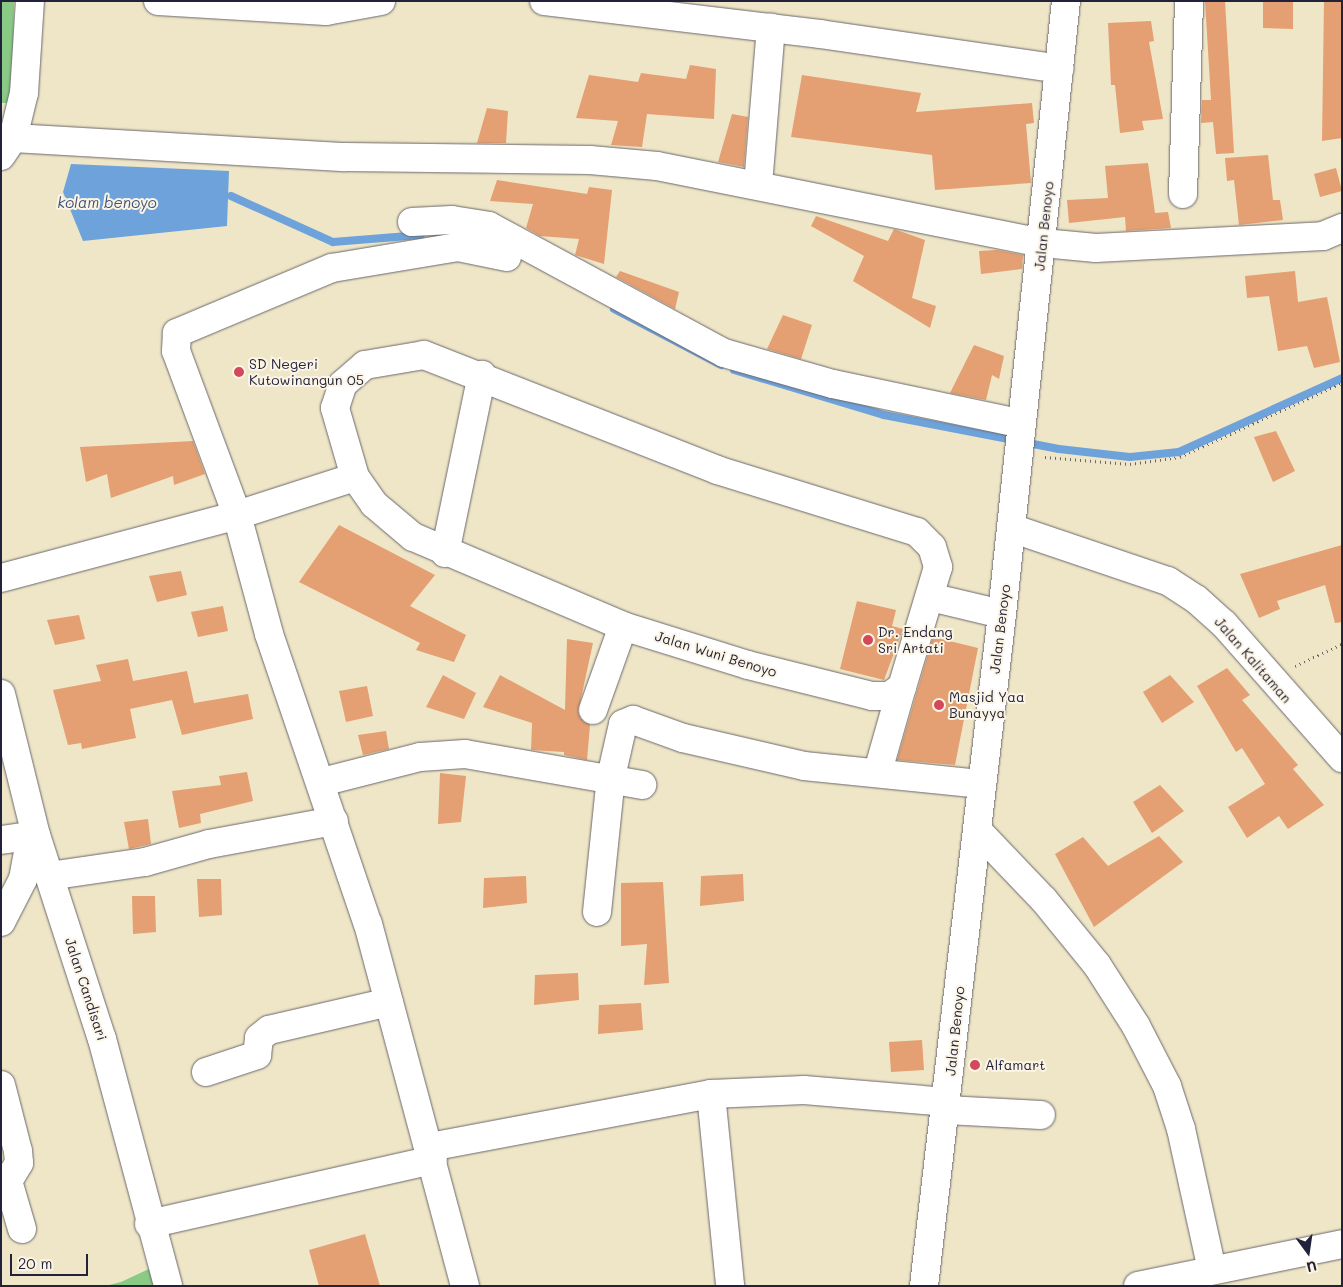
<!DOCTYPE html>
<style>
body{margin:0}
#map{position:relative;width:1343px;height:1287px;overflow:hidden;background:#efe6c7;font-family:Mali,sans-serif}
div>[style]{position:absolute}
.green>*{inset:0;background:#89cb84}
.water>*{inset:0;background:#6ea2db}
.stream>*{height:8px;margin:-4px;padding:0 4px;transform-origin:4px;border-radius:4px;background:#6ea2db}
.building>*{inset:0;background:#e49f72}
.path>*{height:3px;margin-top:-1.5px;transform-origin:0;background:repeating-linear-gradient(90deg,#6a676c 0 1px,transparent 0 5px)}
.roads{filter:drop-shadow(0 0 1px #6a676c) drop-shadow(0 0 1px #6a676c)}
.minor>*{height:28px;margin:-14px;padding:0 14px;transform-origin:14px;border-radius:14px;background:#fff}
.dots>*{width:14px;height:14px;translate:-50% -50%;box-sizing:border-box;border:2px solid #fcf5e5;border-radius:50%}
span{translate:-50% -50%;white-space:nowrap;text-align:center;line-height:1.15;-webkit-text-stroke:4px #fcf5e5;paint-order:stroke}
.street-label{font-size:14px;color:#22223b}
.poi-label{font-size:14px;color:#22223b}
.left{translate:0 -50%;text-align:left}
.water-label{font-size:15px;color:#40557b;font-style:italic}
.frame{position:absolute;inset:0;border:2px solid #22223b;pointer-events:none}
.north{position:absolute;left:1283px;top:1227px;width:50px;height:50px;-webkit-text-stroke:4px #fcf5e5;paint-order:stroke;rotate:166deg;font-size:14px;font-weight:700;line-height:20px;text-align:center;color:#22223b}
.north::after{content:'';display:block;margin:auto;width:18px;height:22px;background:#22223b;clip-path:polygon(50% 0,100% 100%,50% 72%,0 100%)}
.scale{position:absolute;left:10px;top:1254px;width:78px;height:22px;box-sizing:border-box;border:2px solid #22223b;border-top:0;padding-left:6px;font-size:15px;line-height:18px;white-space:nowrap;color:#22223b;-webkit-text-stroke:4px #fcf5e5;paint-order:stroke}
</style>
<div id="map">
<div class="green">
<i style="clip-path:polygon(1px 1px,14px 1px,12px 103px,1px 103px)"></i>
<i style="clip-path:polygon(151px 1268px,156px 1286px,105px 1286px,121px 1282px)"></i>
</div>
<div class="water">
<i style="clip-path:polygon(71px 164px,229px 171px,227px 226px,83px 241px,63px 192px)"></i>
</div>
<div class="stream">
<i style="left:231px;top:196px;width:112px;rotate:24.3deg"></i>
<i style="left:333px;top:242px;width:88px;rotate:-4.5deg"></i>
<i style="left:614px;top:309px;width:121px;rotate:27.6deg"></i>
<i style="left:734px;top:370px;width:157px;rotate:16.7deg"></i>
<i style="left:884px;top:415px;width:178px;rotate:11deg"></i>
<i style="left:1059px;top:449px;width:71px;rotate:6.4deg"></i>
<i style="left:1130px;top:457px;width:49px;rotate:-5.8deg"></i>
<i style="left:1179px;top:452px;width:179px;rotate:-24.4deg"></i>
</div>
<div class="building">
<i style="clip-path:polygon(1205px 1px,1225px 1px,1234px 153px,1216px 154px,1213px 122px,1201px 123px,1202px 100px,1211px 100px)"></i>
<i style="clip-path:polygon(1263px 1px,1293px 1px,1293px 29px,1263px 28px)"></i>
<i style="clip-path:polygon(1324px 1px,1342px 1px,1342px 138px,1322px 141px)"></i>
<i style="clip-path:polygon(1151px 21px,1154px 41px,1149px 42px,1163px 119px,1142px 121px,1144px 130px,1120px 133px,1115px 85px,1111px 85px,1108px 23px)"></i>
<i style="clip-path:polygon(690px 65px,716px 69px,714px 119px,647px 114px,642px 147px,611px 145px,618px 121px,576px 118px,589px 75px,638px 82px,641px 73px,686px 79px)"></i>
<i style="clip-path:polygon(802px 75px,921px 93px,916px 112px,1032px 103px,1034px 123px,1026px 124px,1031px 183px,935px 190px,932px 155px,791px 137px)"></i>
<i style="clip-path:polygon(487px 108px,508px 111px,506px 143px,477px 143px)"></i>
<i style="clip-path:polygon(732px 114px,748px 117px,744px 167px,718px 162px)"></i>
<i style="clip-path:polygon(1268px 155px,1273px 200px,1280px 200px,1283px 220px,1239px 225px,1234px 180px,1227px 181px,1225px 158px)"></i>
<i style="clip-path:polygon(1148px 163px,1155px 213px,1168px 212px,1171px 228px,1126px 231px,1125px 217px,1069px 223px,1067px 200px,1108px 198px,1105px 166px)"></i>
<i style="clip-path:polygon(1336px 168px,1342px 191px,1320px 197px,1314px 174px)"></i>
<i style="clip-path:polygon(497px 180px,587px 194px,589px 187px,612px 190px,604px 264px,575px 255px,579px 239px,540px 236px,526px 228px,533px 204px,490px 201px)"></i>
<i style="clip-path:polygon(816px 216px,888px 241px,894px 229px,925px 240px,912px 298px,936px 306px,930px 328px,853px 281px,864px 256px,811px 226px)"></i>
<i style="clip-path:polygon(997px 250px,1023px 255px,1022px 269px,981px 274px,979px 251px)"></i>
<i style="clip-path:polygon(620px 271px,679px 292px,675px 309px,616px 277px)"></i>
<i style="clip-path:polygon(1295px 271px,1298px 302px,1327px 297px,1340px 362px,1314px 368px,1307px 346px,1278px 351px,1269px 296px,1247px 298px,1245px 276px)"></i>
<i style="clip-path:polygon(783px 315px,812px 325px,801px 359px,767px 349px)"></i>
<i style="clip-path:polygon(974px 345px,1004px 356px,999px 379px,992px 375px,986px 400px,950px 393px)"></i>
<i style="clip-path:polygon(1276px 431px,1295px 471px,1273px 482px,1254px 437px)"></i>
<i style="clip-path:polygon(193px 441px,205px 474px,174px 485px,173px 476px,111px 498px,107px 474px,86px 482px,80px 447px)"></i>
<i style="clip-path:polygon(339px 525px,435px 575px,410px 606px,466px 635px,454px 662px,416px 650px,420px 643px,299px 582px)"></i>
<i style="clip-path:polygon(1342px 545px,1342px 622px,1335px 623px,1325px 585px,1277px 601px,1280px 609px,1259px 618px,1240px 574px)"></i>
<i style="clip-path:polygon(181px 571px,187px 595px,157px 602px,149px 576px)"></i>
<i style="clip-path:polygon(857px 601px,896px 610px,892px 626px,903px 629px,884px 680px,840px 669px)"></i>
<i style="clip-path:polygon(223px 606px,228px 631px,198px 637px,191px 612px)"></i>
<i style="clip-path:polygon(79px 615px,85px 639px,55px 645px,47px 620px)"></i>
<i style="clip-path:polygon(933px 637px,978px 648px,955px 765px,897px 760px)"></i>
<i style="clip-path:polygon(567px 639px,593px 643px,578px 712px,590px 725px,587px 760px,564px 755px,564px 752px,531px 750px,532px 723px,483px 707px,500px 675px,565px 710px)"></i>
<i style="clip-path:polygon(128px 659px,133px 681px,187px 671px,194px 703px,248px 694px,253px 719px,182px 735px,172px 700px,130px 709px,136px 738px,82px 749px,81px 743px,68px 745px,53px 690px,101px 681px,96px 665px)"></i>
<i style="clip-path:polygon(1227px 668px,1250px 695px,1242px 700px,1298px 765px,1293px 769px,1324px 805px,1288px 829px,1279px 816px,1247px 838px,1228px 807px,1265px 784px,1242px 748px,1236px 752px,1197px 686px)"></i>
<i style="clip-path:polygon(443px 675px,476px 693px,464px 719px,426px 707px)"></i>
<i style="clip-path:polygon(1170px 675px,1194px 702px,1162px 723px,1143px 692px)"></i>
<i style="clip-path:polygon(367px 686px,373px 716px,346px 722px,339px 691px)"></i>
<i style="clip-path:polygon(386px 731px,389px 749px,363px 755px,358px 735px)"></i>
<i style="clip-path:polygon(247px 772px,253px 801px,200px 814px,201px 823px,179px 828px,172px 791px,221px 785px,219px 776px)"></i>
<i style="clip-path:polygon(440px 773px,466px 776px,461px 822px,438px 824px)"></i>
<i style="clip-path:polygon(1160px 785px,1184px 811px,1152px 833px,1133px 802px)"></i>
<i style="clip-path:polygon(148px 819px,151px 844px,129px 849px,124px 822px)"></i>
<i style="clip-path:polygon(1159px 836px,1183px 862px,1094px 927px,1055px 854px,1083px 837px,1108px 866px)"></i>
<i style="clip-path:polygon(743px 874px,744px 901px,700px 906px,701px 876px)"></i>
<i style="clip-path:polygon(526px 876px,527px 903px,483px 908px,484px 878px)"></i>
<i style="clip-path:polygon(197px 879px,221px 879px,222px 915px,199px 917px)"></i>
<i style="clip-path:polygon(663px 882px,669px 983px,644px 985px,647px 944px,621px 946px,621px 883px)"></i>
<i style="clip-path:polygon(132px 896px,155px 896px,156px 932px,133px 934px)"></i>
<i style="clip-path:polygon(578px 973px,579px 1000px,534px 1005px,535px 975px)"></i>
<i style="clip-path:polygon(641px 1003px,643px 1030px,598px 1034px,599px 1005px)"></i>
<i style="clip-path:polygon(922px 1040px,924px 1070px,891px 1072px,889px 1042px)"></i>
<i style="clip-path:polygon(365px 1234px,380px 1286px,319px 1286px,309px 1250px)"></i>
</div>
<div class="path">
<i style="left:1045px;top:457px;width:85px;rotate:4.7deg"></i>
<i style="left:1130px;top:464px;width:50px;rotate:-8deg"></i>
<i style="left:1180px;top:457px;width:178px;rotate:-24.6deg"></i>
<i style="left:1295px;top:666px;width:52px;rotate:-25.1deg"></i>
</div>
<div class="roads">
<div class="minor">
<i style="left:158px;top:1px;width:168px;rotate:3.4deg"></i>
<i style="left:326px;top:11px;width:56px;rotate:-10.3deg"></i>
<i style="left:544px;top:1px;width:278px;rotate:6.8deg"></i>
<i style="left:820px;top:34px;width:242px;rotate:8.3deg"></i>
<i style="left:13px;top:138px;width:333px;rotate:3.3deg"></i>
<i style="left:345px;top:157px;width:245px;rotate:0.7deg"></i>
<i style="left:590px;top:160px;width:67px;rotate:5.1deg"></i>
<i style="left:657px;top:166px;width:394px;rotate:11.3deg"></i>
<i style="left:1043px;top:243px;width:53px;rotate:5.4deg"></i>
<i style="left:1096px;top:248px;width:227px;rotate:-3deg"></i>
<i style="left:1323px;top:236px;width:21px;rotate:-23deg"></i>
<i style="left:1px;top:156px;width:22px;rotate:-56deg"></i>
<i style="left:13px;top:138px;width:46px;rotate:-76.3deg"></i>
<i style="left:24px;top:93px;width:92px;rotate:-86.3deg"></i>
<i style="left:758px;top:185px;width:158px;rotate:-85.3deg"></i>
<i style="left:1183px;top:194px;width:193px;rotate:-88.2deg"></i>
<i style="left:412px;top:222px;width:40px;rotate:-2.9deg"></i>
<i style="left:452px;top:220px;width:37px;rotate:9deg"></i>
<i style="left:489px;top:226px;width:267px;rotate:28.4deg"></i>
<i style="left:724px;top:353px;width:113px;rotate:15.9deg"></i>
<i style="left:833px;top:384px;width:193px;rotate:11.9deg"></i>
<i style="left:424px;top:355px;width:315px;rotate:21.4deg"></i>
<i style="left:717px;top:470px;width:209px;rotate:17.2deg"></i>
<i style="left:917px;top:532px;width:21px;rotate:45deg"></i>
<i style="left:932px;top:547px;width:21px;rotate:73deg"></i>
<i style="left:938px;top:567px;width:125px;rotate:106.7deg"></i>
<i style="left:902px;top:687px;width:16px;rotate:145deg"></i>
<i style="left:889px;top:696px;width:17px;rotate:180deg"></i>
<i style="left:872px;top:696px;width:128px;rotate:-166deg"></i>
<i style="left:748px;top:665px;width:131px;rotate:-162.7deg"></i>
<i style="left:623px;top:626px;width:228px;rotate:-157deg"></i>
<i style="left:413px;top:537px;width:51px;rotate:-139.8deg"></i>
<i style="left:374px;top:504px;width:33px;rotate:-125deg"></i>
<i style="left:355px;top:477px;width:72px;rotate:-106.2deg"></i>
<i style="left:335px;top:408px;width:25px;rotate:-72deg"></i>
<i style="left:343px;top:384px;width:29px;rotate:-41deg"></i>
<i style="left:365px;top:365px;width:60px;rotate:-9.6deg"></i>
<i style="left:355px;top:477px;width:124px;rotate:162.1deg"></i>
<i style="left:237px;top:515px;width:123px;rotate:74.9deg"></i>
<i style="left:269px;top:634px;width:306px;rotate:71.2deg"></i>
<i style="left:368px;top:924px;width:375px;rotate:75deg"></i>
<i style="left:1011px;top:528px;width:166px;rotate:18.7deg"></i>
<i style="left:1168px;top:581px;width:33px;rotate:33deg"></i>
<i style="left:1196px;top:599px;width:38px;rotate:42deg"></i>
<i style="left:1224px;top:624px;width:179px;rotate:48.6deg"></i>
<i style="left:445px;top:553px;width:182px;rotate:-78.3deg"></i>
<i style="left:1px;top:578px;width:244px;rotate:-14.9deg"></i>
<i style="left:237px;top:515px;width:175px;rotate:-110.4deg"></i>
<i style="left:176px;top:351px;width:18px;rotate:-87deg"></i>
<i style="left:177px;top:333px;width:168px;rotate:-22.8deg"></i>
<i style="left:332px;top:268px;width:128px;rotate:-9.5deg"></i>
<i style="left:458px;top:247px;width:50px;rotate:11.5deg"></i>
<i style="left:930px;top:597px;width:74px;rotate:13.3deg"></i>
<i style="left:1px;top:694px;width:145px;rotate:76.1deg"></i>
<i style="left:36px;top:835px;width:214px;rotate:72.1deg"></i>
<i style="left:102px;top:1039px;width:256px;rotate:75deg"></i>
<i style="left:593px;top:710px;width:89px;rotate:-70.3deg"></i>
<i style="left:878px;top:771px;width:87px;rotate:-74.1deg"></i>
<i style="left:322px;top:782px;width:101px;rotate:-14.3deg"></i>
<i style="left:420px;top:757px;width:45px;rotate:-3.8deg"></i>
<i style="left:465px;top:754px;width:180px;rotate:9.9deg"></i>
<i style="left:977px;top:830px;width:97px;rotate:46.3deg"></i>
<i style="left:1044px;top:900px;width:84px;rotate:50.8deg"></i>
<i style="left:1097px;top:965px;width:72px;rotate:57.4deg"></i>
<i style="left:1136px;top:1026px;width:68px;rotate:62.7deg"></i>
<i style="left:1167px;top:1086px;width:45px;rotate:72deg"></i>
<i style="left:1181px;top:1129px;width:144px;rotate:77.6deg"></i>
<i style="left:1px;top:840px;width:35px;rotate:-8deg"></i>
<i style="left:49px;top:876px;width:97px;rotate:-8.3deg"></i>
<i style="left:145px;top:862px;width:66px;rotate:-15.7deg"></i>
<i style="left:209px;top:844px;width:127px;rotate:-10.4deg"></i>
<i style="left:597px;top:912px;width:136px;rotate:-84.1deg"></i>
<i style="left:611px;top:777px;width:54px;rotate:-77.2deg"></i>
<i style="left:623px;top:724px;width:11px;rotate:-22deg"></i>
<i style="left:633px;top:720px;width:53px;rotate:19.8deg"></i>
<i style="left:683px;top:738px;width:124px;rotate:13deg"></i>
<i style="left:804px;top:766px;width:179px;rotate:5.8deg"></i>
<i style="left:1px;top:922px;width:48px;rotate:-62.9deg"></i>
<i style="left:23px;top:879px;width:44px;rotate:-79.5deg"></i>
<i style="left:206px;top:1072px;width:54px;rotate:-18.4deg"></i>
<i style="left:257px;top:1055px;width:17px;rotate:-83deg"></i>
<i style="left:259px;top:1038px;width:13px;rotate:-39deg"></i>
<i style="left:269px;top:1030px;width:123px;rotate:-13.1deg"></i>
<i style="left:1px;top:1085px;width:68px;rotate:75.6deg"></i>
<i style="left:18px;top:1151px;width:12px;rotate:85deg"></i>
<i style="left:19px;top:1163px;width:21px;rotate:121deg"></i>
<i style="left:8px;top:1181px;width:50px;rotate:73.7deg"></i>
<i style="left:711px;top:1094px;width:193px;rotate:84.3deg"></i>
<i style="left:946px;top:1110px;width:95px;rotate:3deg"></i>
<i style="left:430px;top:1147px;width:286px;rotate:-10.7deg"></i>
<i style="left:711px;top:1094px;width:93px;rotate:-2.5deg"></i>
<i style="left:804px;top:1090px;width:144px;rotate:4.8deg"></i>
<i style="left:149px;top:1224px;width:291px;rotate:-12.7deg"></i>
<i style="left:924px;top:1286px;width:677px;rotate:-83.38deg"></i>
<i style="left:1002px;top:614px;width:616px;rotate:-84.04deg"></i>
<i style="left:1138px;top:1286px;width:208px;rotate:-11.6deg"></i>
</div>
</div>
<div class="dots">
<i style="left:239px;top:372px;background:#d1495b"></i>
<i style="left:868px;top:640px;background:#d1495b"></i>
<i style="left:939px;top:705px;background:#d1495b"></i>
<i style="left:975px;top:1065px;background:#d1495b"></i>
</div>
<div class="street-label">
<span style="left:1044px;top:226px;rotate:-84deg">Jalan Benoyo</span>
<span style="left:1000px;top:629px;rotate:-83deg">Jalan Benoyo</span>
<span style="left:716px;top:654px;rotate:17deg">Jalan Wuni Benoyo</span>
<span style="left:1253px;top:660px;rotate:49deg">Jalan Kalitaman</span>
<span style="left:86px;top:989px;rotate:72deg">Jalan Candisari</span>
<span style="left:955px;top:1031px;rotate:-84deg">Jalan Benoyo</span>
</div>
<div class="poi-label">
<span class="left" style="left:249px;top:372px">SD Negeri<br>Kutowinangun 05</span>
<span class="left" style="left:878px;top:640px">Dr. Endang<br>Sri Artati</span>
<span class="left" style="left:949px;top:705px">Masjid Yaa<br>Bunayya</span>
<span class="left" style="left:985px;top:1065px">Alfamart</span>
</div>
<div class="water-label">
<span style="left:107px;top:203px">kolam benoyo</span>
</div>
<div class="frame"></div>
<div class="north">U</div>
<div class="scale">20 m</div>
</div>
